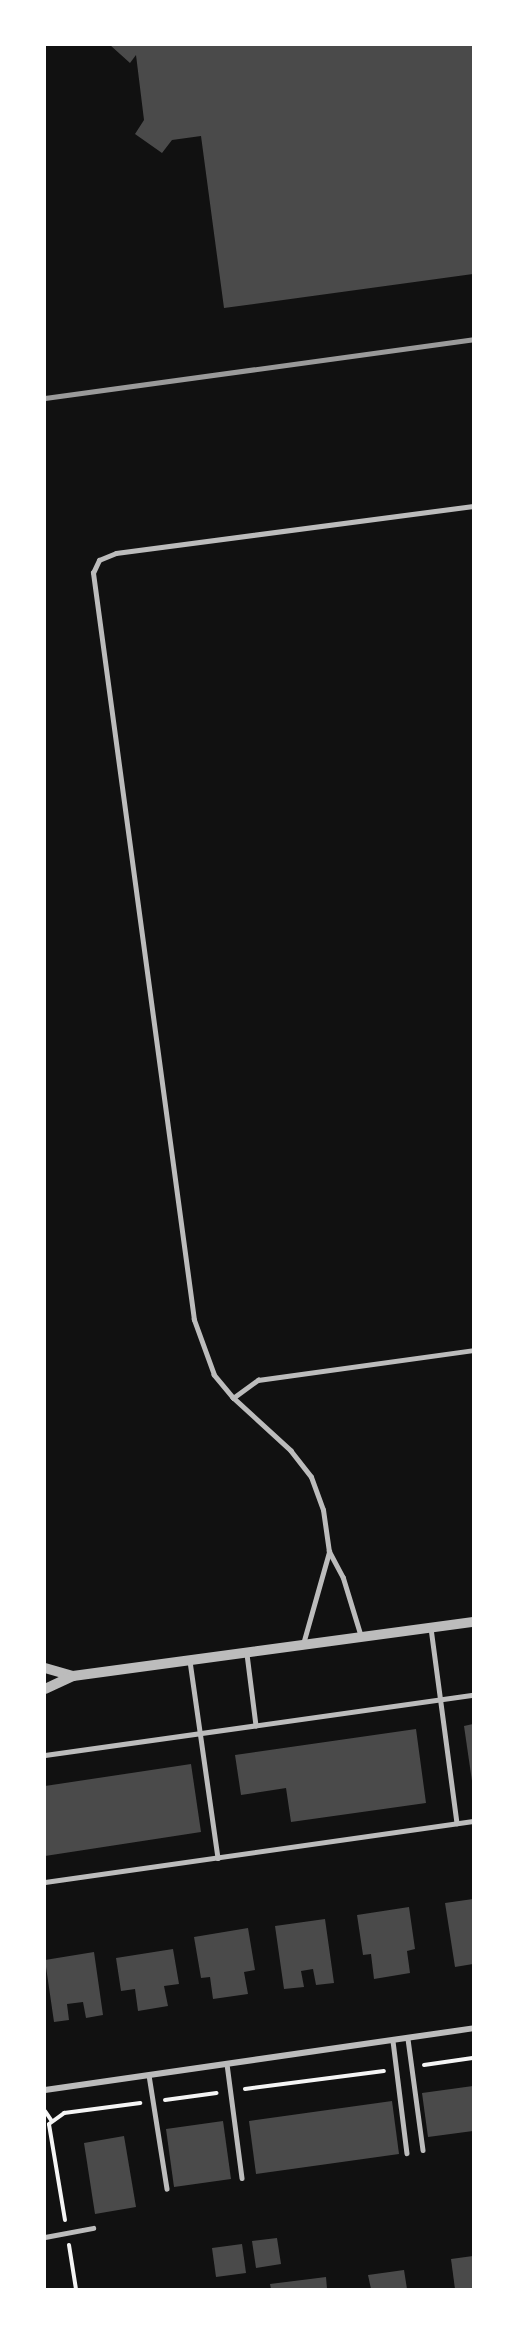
<!DOCTYPE html>
<style>
body{margin:0}
#map{position:relative;width:518px;height:2334px;overflow:hidden;background:#111;font-family:Ubuntu,sans-serif}
div>[style]{position:absolute}
.building>*{inset:0;background:#4a4a4a}
.path>*{height:4px;margin:-2px;padding:0 2px;transform-origin:2px;border-radius:2px;background:#f5f5f5}
.service>*{height:4.5px;margin:-2.25px;padding:0 2.25px;transform-origin:2.25px;border-radius:2.25px;background:#bcbcbc}
.minor>*{height:6px;margin:-3px;padding:0 3px;transform-origin:3px;border-radius:3px;background:#bcbcbc}
.tertiary>*{height:10px;margin:-5px;padding:0 5px;transform-origin:5px;border-radius:5px;background:#bcbcbc}
.rail>*{height:4.5px;margin:-2.25px;padding:0 2.25px;transform-origin:2.25px;border-radius:2.25px;background:#9a9a9a}
span{translate:-50% -50%;white-space:nowrap;text-align:center;line-height:1.15;-webkit-text-stroke:5px #fff;paint-order:stroke}
.frame{position:absolute;inset:0;border:46px solid #fff;pointer-events:none}
</style>
<div id="map">
<div class="building">
<i style="clip-path:polygon(110px 45px,473px 45px,473px 274px,224px 308px,201px 136px,172px 140px,162px 153px,135px 134px,144px 120px,136px 55px,130px 63px)"></i>
<i style="clip-path:polygon(473px 1724px,473px 1781px,472px 1781px,464px 1726px)"></i>
<i style="clip-path:polygon(416px 1729px,426px 1803px,291px 1822px,286px 1788px,241px 1795px,235px 1755px)"></i>
<i style="clip-path:polygon(191px 1764px,201px 1832px,45px 1856px,45px 1786px)"></i>
<i style="clip-path:polygon(473px 1899px,473px 1964px,455px 1967px,445px 1903px)"></i>
<i style="clip-path:polygon(409px 1907px,415px 1949px,407px 1951px,410px 1973px,374px 1979px,371px 1954px,363px 1955px,357px 1915px)"></i>
<i style="clip-path:polygon(325px 1919px,334px 1983px,316px 1985px,313px 1969px,301px 1971px,304px 1987px,284px 1989px,275px 1926px)"></i>
<i style="clip-path:polygon(248px 1928px,255px 1970px,244px 1972px,248px 1994px,213px 1999px,210px 1977px,201px 1978px,194px 1937px)"></i>
<i style="clip-path:polygon(173px 1949px,179px 1984px,164px 1986px,168px 2006px,138px 2011px,135px 1989px,121px 1991px,116px 1958px)"></i>
<i style="clip-path:polygon(94px 1952px,103px 2015px,86px 2018px,83px 2002px,67px 2004px,69px 2020px,54px 2022px,45px 1960px)"></i>
<i style="clip-path:polygon(473px 2086px,473px 2131px,428px 2137px,422px 2093px)"></i>
<i style="clip-path:polygon(392px 2101px,399px 2154px,256px 2174px,249px 2121px)"></i>
<i style="clip-path:polygon(223px 2121px,231px 2179px,174px 2187px,166px 2129px)"></i>
<i style="clip-path:polygon(124px 2136px,136px 2207px,95px 2214px,84px 2143px)"></i>
<i style="clip-path:polygon(277px 2238px,281px 2264px,256px 2268px,252px 2241px)"></i>
<i style="clip-path:polygon(242px 2244px,246px 2273px,216px 2277px,212px 2248px)"></i>
<i style="clip-path:polygon(473px 2256px,473px 2289px,455px 2289px,451px 2259px)"></i>
<i style="clip-path:polygon(404px 2270px,407px 2289px,371px 2289px,368px 2275px)"></i>
<i style="clip-path:polygon(326px 2277px,327px 2289px,271px 2289px,270px 2284px)"></i>
</div>
<div class="path">
<i style="left:424px;top:2065px;width:49px;rotate:-8.1deg"></i>
<i style="left:245px;top:2089px;width:140px;rotate:-7.4deg"></i>
<i style="left:165px;top:2100px;width:52px;rotate:-7.7deg"></i>
<i style="left:45px;top:2111px;width:11px;rotate:56deg"></i>
<i style="left:65px;top:2220px;width:97px;rotate:-99.5deg"></i>
<i style="left:49px;top:2124px;width:19px;rotate:-36deg"></i>
<i style="left:64px;top:2113px;width:77px;rotate:-7.5deg"></i>
<i style="left:69px;top:2245px;width:45px;rotate:81deg"></i>
</div>
<div class="service">
<i style="left:233px;top:1398px;width:31px;rotate:-36deg"></i>
<i style="left:258px;top:1380px;width:217px;rotate:-7.9deg"></i>
<i style="left:431px;top:1628px;width:197px;rotate:82.4deg"></i>
<i style="left:361px;top:1637px;width:62px;rotate:-107deg"></i>
<i style="left:343px;top:1578px;width:30px;rotate:-118deg"></i>
<i style="left:329px;top:1552px;width:42px;rotate:-98.1deg"></i>
<i style="left:323px;top:1510px;width:35px;rotate:-110deg"></i>
<i style="left:311px;top:1477px;width:33px;rotate:-128deg"></i>
<i style="left:291px;top:1451px;width:79px;rotate:-137.6deg"></i>
<i style="left:233px;top:1398px;width:30px;rotate:-130deg"></i>
<i style="left:214px;top:1375px;width:59px;rotate:-110deg"></i>
<i style="left:194px;top:1320px;width:754px;rotate:-97.7deg"></i>
<i style="left:93px;top:573px;width:14px;rotate:-65deg"></i>
<i style="left:99px;top:560px;width:18px;rotate:-22deg"></i>
<i style="left:116px;top:553px;width:360px;rotate:-7.5deg"></i>
<i style="left:303px;top:1644px;width:96px;rotate:-74.2deg"></i>
<i style="left:247px;top:1654px;width:72px;rotate:82.8deg"></i>
<i style="left:190px;top:1661px;width:199px;rotate:81.9deg"></i>
<i style="left:45px;top:1755px;width:432px;rotate:-8deg"></i>
<i style="left:45px;top:1882px;width:432px;rotate:-8.1deg"></i>
<i style="left:408px;top:2039px;width:112px;rotate:82.3deg"></i>
<i style="left:393px;top:2041px;width:113px;rotate:82.9deg"></i>
<i style="left:227px;top:2064px;width:115px;rotate:82.5deg"></i>
<i style="left:149px;top:2075px;width:115px;rotate:81deg"></i>
<i style="left:45px;top:2237px;width:49px;rotate:-10.6deg"></i>
</div>
<div class="minor">
<i style="left:45px;top:2090px;width:432px;rotate:-8.2deg"></i>
</div>
<div class="tertiary">
<i style="left:45px;top:1668px;width:29px;rotate:16deg"></i>
<i style="left:45px;top:1689px;width:31px;rotate:-25deg"></i>
<i style="left:73px;top:1676px;width:404px;rotate:-7.7deg"></i>
</div>
<div class="rail">
<i style="left:45px;top:398px;width:432px;rotate:-7.8deg"></i>
</div>
<div class="frame"></div>
</div>
